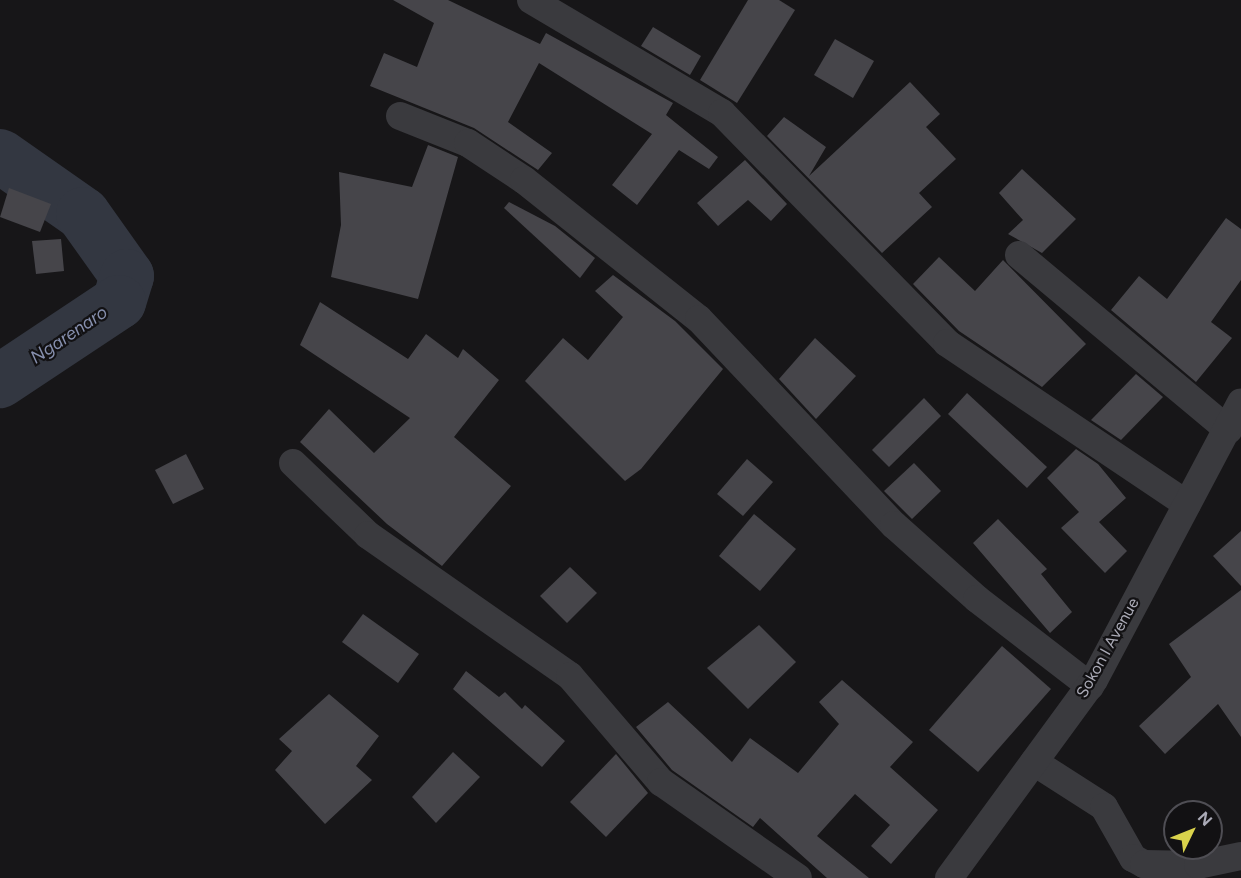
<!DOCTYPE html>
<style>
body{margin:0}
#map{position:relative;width:1241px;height:878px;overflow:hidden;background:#171618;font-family:Figtree,sans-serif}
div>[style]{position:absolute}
.river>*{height:54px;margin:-27px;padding:0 27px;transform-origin:27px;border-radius:27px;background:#333741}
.building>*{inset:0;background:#46454a}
.minor>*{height:28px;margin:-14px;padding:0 14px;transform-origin:14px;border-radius:14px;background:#3a3a3e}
span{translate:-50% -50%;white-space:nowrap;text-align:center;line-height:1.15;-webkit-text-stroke:4.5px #121113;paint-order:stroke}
.street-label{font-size:16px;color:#aaaab6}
.water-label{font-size:18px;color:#868fad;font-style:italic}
.north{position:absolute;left:1163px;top:800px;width:60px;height:60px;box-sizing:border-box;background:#121113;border:2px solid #4f4e54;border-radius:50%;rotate:47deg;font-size:16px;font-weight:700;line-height:24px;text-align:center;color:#aaaab6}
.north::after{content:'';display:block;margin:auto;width:21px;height:27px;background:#dad34c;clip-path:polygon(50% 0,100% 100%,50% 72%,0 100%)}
</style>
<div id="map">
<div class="river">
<i style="left:0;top:156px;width:101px;rotate:34.9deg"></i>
<i style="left:83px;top:214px;width:76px;rotate:54.6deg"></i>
<i style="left:127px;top:276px;width:27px;rotate:107deg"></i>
<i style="left:119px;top:302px;width:143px;rotate:146.4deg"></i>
</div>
<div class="building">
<i style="clip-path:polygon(393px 0,448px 0,540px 44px,546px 33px,673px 103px,666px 115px,718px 157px,709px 169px,679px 150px,637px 205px,612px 185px,652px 134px,539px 63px,508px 122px,552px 153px,538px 170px,474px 128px,370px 86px,384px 53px,417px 67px,434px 23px)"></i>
<i style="clip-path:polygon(748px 0,779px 0,795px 10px,737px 103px,700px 80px)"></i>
<i style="clip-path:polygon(653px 27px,701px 56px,690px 75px,641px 46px)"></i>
<i style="clip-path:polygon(835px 39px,874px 61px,853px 98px,814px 75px)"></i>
<i style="clip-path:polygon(910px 82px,940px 114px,926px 127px,956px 159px,919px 193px,932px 207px,882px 253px,767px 136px,784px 117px,826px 147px,809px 176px)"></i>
<i style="clip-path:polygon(428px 145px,458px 157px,418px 299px,331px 277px,341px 225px,339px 172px,412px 187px)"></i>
<i style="clip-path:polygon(745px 160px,787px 204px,771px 221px,748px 200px,718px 226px,697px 203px)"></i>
<i style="clip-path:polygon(1022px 169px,1076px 219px,1042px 253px,1008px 234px,1023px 220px,999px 193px)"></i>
<i style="clip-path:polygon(9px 188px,51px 204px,40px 232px,0 217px)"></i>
<i style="clip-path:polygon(509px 202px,555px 226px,595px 258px,580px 278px,504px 208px)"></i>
<i style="clip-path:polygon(1226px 218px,1241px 229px,1241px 280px,1211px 322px,1232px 338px,1196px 382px,1111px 310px,1139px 276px,1167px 299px)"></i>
<i style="clip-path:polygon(61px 239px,64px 271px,36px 274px,32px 241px)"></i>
<i style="clip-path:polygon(939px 257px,975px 291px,1003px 260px,1086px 344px,1042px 387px,959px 331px,913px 284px)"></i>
<i style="clip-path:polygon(613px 275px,675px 321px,723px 369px,641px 469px,625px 481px,525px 381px,563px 338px,588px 360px,623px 317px,595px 291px)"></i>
<i style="clip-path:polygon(320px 302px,408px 359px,426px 334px,458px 358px,463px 349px,499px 380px,454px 437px,511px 486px,442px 566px,387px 524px,300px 442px,329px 409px,374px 453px,410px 418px,300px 345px)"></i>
<i style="clip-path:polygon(815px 338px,856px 376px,816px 419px,779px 379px)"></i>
<i style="clip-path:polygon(1136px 374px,1163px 397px,1121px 440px,1091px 420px)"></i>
<i style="clip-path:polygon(967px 393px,1047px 467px,1027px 488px,948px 414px)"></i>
<i style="clip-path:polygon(924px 398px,941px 416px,889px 467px,872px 450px)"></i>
<i style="clip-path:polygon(1076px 449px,1098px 464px,1126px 498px,1099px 522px,1127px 551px,1105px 573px,1061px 528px,1079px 512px,1047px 478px)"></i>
<i style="clip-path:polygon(186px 454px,204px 489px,173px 504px,155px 470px)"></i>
<i style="clip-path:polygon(747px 459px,773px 482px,743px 516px,717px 494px)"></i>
<i style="clip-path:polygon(914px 463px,941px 491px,912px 519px,884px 491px)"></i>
<i style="clip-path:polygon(754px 514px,796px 549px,760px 591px,719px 556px)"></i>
<i style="clip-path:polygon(998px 519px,1047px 569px,1041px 574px,1072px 612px,1050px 633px,973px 543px)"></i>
<i style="clip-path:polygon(1241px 531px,1241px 586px,1213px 556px)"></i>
<i style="clip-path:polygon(570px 567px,597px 593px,567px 623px,540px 596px)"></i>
<i style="clip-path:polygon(1241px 590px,1241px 737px,1218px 704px,1165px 754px,1139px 726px,1191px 677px,1169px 644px)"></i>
<i style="clip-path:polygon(363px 614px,419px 654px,398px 683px,342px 642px)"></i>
<i style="clip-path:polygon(759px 625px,796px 662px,748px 709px,707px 668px)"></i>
<i style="clip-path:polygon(1002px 646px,1051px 689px,978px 772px,929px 730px)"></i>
<i style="clip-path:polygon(466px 671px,499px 697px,505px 692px,522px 709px,525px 705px,565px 741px,542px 767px,453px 689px)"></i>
<i style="clip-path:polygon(842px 680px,913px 742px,890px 767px,938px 810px,891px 864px,871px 846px,890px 825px,855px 794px,817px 836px,869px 878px,827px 878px,760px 818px,753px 827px,672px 770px,636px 727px,668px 702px,732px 762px,750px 738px,798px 773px,839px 724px,819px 702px)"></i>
<i style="clip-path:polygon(329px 694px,379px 736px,356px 766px,372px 780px,325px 824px,275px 770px,292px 751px,279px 739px)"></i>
<i style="clip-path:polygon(453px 752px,480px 777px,436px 823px,412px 797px)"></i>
<i style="clip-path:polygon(616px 754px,648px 793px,606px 837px,570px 802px)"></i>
</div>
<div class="minor">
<i style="left:531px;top:0;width:222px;rotate:30.6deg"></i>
<i style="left:722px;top:113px;width:322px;rotate:45.6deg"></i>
<i style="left:947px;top:343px;width:289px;rotate:33.9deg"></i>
<i style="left:400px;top:116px;width:73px;rotate:21.7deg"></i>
<i style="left:468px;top:143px;width:67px;rotate:33.5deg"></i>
<i style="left:524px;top:180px;width:223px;rotate:38.5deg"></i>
<i style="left:699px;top:319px;width:284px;rotate:46.6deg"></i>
<i style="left:894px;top:525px;width:111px;rotate:41.7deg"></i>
<i style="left:977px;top:599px;width:143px;rotate:37.6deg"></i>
<i style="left:1019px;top:255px;width:273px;rotate:39.9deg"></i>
<i style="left:293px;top:463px;width:104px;rotate:43.8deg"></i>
<i style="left:368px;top:535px;width:246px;rotate:34.9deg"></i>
<i style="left:570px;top:676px;width:140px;rotate:49.4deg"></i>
<i style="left:661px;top:782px;width:167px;rotate:35deg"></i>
<i style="left:1034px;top:762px;width:83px;rotate:32.7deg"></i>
<i style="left:1104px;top:807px;width:59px;rotate:60.4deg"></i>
<i style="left:1133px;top:858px;width:13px;rotate:29deg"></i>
<i style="left:1144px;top:864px;width:54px;rotate:1.1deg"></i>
<i style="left:1198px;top:865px;width:44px;rotate:-11.8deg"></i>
<i style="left:949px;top:878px;width:245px;rotate:-53.8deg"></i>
<i style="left:1094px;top:680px;width:314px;rotate:-62.1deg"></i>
</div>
<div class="street-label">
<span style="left:1108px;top:648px;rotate:-61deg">Sokon I Avenue</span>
</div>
<div class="water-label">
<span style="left:69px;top:335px;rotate:-34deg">Ngarenaro</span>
</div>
<div class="north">N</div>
</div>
